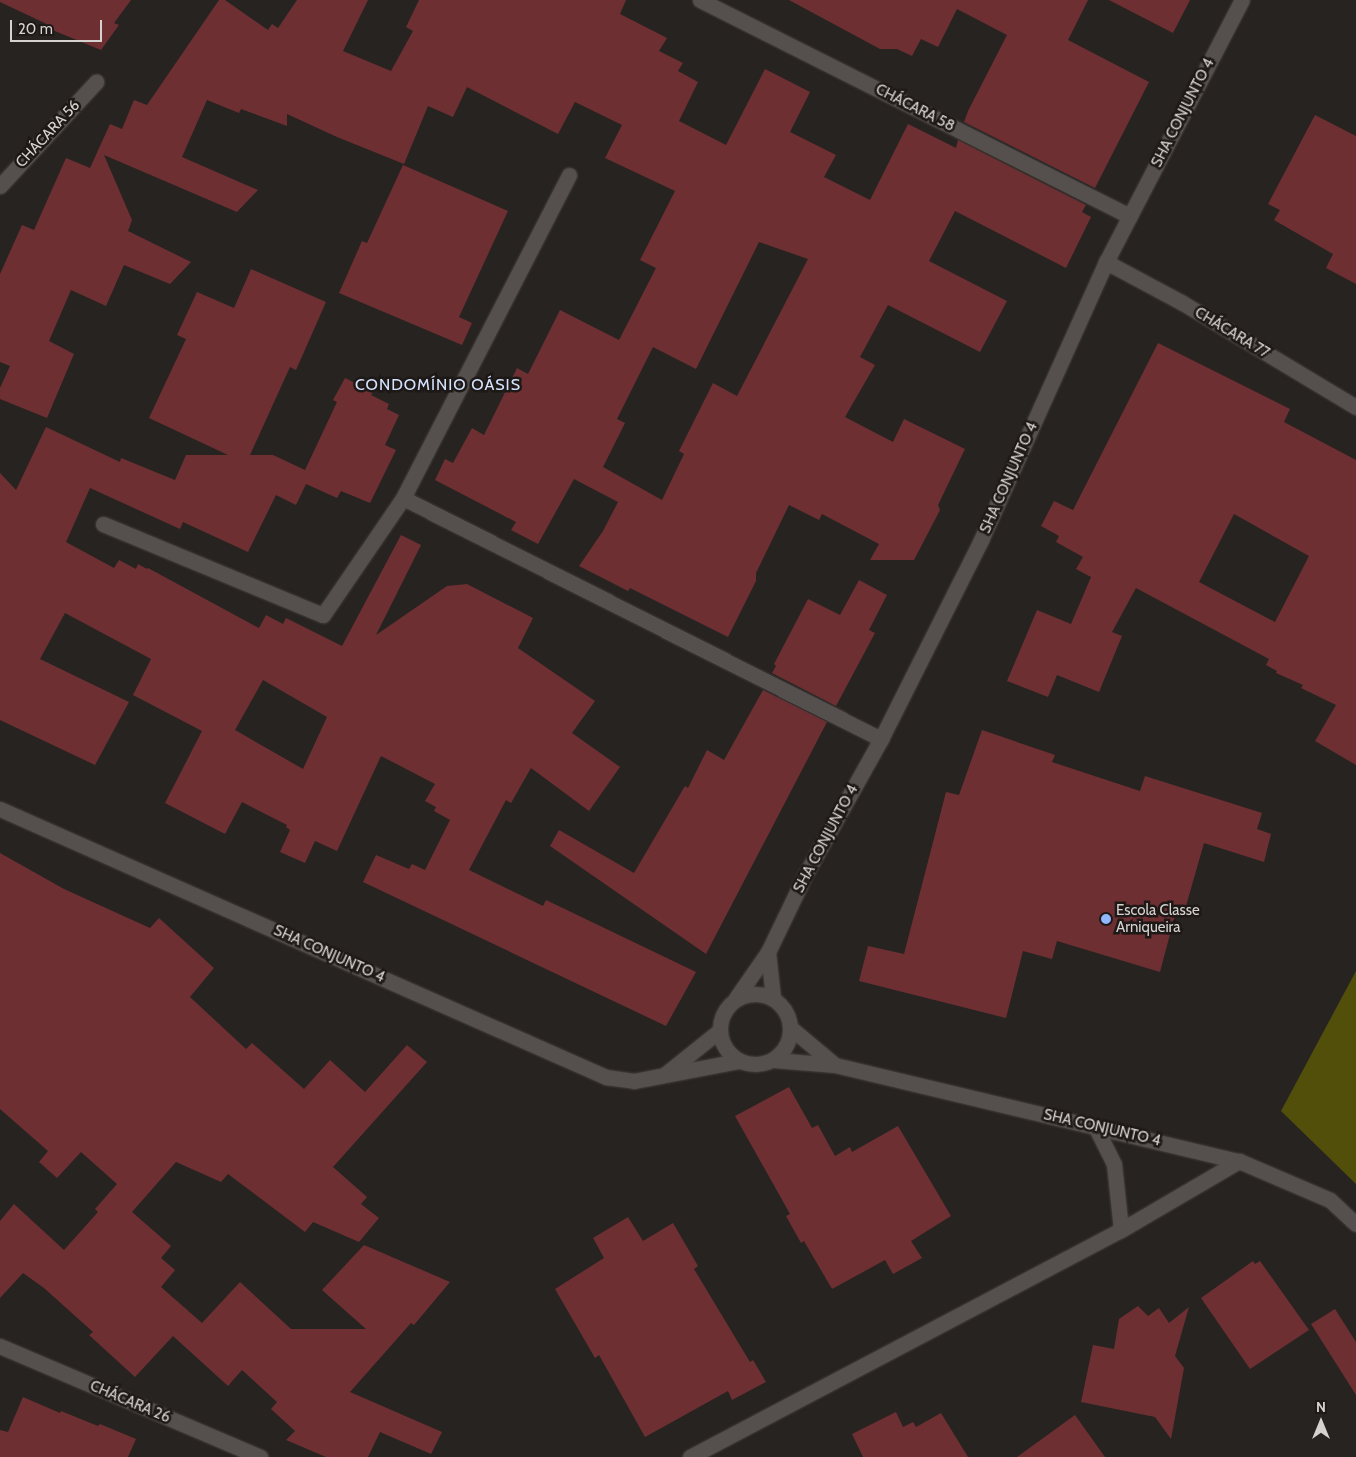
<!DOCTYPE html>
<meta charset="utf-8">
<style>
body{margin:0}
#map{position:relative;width:1356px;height:1457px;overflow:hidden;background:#272320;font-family:Cabin,sans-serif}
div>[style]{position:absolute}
.green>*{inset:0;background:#524f0b}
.building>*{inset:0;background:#6e2f32}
.roads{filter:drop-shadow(0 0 1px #433f3d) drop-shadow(0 0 1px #433f3d)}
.minor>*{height:15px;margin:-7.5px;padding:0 7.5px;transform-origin:7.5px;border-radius:7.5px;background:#55504d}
.minor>.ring{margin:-7.5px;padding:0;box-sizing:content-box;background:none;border:15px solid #55504d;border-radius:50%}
.dots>*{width:14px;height:14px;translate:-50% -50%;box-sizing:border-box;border:2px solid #1e1917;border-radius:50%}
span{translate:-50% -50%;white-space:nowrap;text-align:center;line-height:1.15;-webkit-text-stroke:5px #1e1917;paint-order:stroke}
.street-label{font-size:15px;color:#d5d2d0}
.poi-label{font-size:15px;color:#d5d2d0}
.left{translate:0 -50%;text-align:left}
.neighbourhood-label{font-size:16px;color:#d4e4fe;letter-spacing:1px}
.north{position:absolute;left:1296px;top:1397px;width:50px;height:50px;-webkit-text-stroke:4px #1e1917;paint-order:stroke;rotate:0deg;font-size:14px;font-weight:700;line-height:20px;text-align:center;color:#d5d2d0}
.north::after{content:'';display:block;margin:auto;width:18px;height:22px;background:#d5d2d0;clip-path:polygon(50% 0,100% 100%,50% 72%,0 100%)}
.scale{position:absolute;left:10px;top:20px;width:92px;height:22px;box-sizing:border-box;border:2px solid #d5d2d0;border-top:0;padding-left:6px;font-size:15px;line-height:18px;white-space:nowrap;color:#d5d2d0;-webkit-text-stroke:4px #1e1917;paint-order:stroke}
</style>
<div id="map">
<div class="green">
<i style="clip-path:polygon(1356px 971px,1356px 1184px,1281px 1111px)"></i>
</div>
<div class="building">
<i style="clip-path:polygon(0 0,131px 0,114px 23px,119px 25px,101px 50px,50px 29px,51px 26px,0 2px)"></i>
<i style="clip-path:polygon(evenodd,219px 0,225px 0,268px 30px,272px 24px,278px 28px,297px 0,368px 0,343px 51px,391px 71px,413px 31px,406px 27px,419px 0,626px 0,620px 14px,667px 38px,659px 51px,683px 63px,678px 71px,698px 82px,679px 121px,726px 145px,765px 69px,810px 92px,790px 132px,836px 155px,824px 177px,870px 200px,908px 124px,956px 148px,958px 140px,1086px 205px,1082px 212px,1091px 217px,1066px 268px,955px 211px,929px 261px,1007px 301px,980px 352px,888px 305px,860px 357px,875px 365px,845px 417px,893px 442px,904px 419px,965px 449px,938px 505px,940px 510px,914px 560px,870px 560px,879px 544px,822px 514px,819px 520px,789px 505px,756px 573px,756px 581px,728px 637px,630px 588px,628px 591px,579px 566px,603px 531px,618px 502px,574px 479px,538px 544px,511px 530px,516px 522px,435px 480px,445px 459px,453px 463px,472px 428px,484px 435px,517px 368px,528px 374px,560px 310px,619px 340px,656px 268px,640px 260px,675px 191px,605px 158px,622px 125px,575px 102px,558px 134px,467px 87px,453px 117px,428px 106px,404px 164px,337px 137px,287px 114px,287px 126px,241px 109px,239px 113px,207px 100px,182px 157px,258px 190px,237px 212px,104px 155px,132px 220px,128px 231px,191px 262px,170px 284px,124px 265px,106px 306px,71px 290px,49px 341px,74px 354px,47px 418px,0 399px,0 388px,10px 366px,0 362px,0 274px,22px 225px,34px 230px,66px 158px,90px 168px,110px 124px,122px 129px,134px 100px,147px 105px,219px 0,759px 242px,808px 259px,737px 396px,713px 383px,679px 451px,684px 454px,662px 500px,603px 467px,625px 423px,617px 419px,653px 347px,696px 369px,759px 242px)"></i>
<i style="clip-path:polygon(789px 0,1088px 0,1068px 40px,1149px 82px,1095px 188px,964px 122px,968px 111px,1007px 35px,957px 9px,938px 47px,921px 39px,912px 56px,897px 49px,880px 49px)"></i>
<i style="clip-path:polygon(1109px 0,1190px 0,1173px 33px)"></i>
<i style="clip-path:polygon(1315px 115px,1356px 136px,1356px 211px,1353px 217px,1356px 211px,1356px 284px,1326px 268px,1333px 254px,1274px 220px,1280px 210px,1268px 204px)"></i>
<i style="clip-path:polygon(403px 165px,508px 211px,459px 317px,472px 323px,462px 345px,339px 293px,362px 241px,367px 243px)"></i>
<i style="clip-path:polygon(evenodd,251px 269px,326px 302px,296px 370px,290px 367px,250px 455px,273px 455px,305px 470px,337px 402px,333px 400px,345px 378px,373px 392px,371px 395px,389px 404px,387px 409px,399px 415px,385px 445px,396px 450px,370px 503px,341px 491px,337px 498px,306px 484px,296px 505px,276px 495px,248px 552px,183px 522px,180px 529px,90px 488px,66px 542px,114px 568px,119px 560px,136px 569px,138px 564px,147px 569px,148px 568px,259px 628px,266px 615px,283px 624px,286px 618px,342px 646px,401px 535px,421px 545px,376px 635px,447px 586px,467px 584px,533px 618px,518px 648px,595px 701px,572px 733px,620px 767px,589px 811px,531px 768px,511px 803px,506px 800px,469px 870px,543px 906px,546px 900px,696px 972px,666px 1026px,363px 882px,376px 855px,409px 869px,412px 864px,425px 870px,450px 820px,434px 811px,436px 807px,425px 801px,435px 784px,381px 756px,337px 851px,315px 841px,305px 863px,280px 852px,290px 830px,286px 827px,287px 825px,242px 802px,225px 834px,165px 803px,202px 731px,133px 695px,151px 659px,65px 613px,40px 659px,129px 702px,95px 765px,0 720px,0 473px,16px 490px,46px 427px,120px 462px,121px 458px,175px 480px,186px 455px,228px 455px,149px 418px,186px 339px,177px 335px,197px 292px,234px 308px,251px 269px,263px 680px,327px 717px,303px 769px,235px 730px,263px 680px)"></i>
<i style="clip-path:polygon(evenodd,1158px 343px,1290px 409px,1284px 422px,1356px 460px,1356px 765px,1315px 741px,1336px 705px,1301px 688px,1303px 685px,1276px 673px,1277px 671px,1266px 665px,1269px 659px,1136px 588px,1112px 632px,1122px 636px,1099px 692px,1057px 675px,1048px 697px,1007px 681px,1037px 610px,1071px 624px,1091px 577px,1076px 569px,1083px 557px,1056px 542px,1059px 536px,1041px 526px,1054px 501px,1073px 510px,1158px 343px,1234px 514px,1309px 556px,1275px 622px,1199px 582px,1234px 514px)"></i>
<i style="clip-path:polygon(859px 580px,887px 595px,869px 630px,875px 633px,836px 706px,772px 673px,776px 666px,774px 664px,808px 599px,840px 615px)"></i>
<i style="clip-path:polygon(763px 690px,827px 722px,706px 954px,550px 846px,559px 830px,634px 873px,685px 786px,688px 788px,707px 750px,724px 760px)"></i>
<i style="clip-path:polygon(982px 730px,1055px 755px,1052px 762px,1140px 791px,1145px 776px,1262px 813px,1257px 829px,1271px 834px,1264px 862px,1204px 843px,1186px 906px,1178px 904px,1160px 972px,1057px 941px,1052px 959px,1023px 951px,1006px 1018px,859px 981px,868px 946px,904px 954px,946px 792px,959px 795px)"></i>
<i style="clip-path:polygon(0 853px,64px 889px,150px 928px,159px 918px,214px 968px,190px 997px,246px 1049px,252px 1043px,304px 1089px,330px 1060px,365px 1092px,407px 1045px,427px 1062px,333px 1167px,367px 1197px,361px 1204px,379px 1218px,359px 1242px,313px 1222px,305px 1232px,228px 1174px,221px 1182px,176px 1162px,132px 1212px,171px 1246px,161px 1258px,175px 1270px,161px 1287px,202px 1323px,240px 1282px,291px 1329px,366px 1329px,322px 1290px,364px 1245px,450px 1282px,414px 1325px,411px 1323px,350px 1392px,442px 1432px,431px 1454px,380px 1432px,368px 1457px,326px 1457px,286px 1440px,295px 1431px,271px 1409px,277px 1402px,242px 1370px,228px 1386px,173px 1336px,135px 1377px,89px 1335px,93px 1332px,44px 1288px,23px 1273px,0 1298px,0 1221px,14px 1204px,64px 1250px,98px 1212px,95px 1209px,117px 1184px,81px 1152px,57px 1178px,39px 1162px,48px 1151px,0 1109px)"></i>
<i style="clip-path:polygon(789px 1087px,812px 1128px,818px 1125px,835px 1156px,850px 1147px,852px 1152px,898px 1126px,951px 1216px,911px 1241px,922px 1258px,893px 1274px,885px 1260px,832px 1289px,804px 1241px,801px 1243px,786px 1216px,790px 1214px,735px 1116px)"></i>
<i style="clip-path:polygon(628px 1217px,643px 1241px,673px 1223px,698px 1266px,694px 1269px,750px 1362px,753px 1360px,766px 1382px,732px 1400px,728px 1391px,645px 1437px,599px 1355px,595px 1358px,555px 1289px,604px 1258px,593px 1238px)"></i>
<i style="clip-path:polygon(1253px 1261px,1255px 1264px,1260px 1261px,1309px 1330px,1250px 1369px,1201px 1298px)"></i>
<i style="clip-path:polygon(1138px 1306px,1148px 1316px,1159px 1308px,1169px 1323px,1189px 1307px,1175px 1356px,1184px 1368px,1171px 1439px,1155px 1417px,1081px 1402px,1093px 1345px,1114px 1349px,1119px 1319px)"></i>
<i style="clip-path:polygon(1335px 1309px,1356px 1342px,1356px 1395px,1311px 1324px)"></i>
<i style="clip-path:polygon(23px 1397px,60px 1413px,61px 1411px,98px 1426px,100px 1424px,136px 1439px,128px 1457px,0 1457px,0 1430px,8px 1432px)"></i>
<i style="clip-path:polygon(896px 1412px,903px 1427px,913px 1422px,916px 1427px,941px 1413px,968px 1457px,863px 1457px,852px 1434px)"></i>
<i style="clip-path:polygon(1075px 1415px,1105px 1457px,1017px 1457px)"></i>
</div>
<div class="roads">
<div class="minor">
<i style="left:700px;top:0;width:481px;rotate:26.7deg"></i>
<i style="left:569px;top:175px;width:363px;rotate:117.2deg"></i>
<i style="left:403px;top:498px;width:535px;rotate:26.76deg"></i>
<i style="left:0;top:186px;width:142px;rotate:-47.3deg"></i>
<i style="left:1106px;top:262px;width:85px;rotate:28.1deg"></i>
<i style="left:1181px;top:302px;width:204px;rotate:31deg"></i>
<i style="left:103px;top:524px;width:238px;rotate:22.5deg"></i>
<i style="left:323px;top:615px;width:142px;rotate:-55.6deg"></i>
<i style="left:0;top:809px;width:663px;rotate:23.86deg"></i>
<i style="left:606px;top:1077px;width:28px;rotate:8deg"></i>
<i style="left:634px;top:1081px;width:106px;rotate:-10.9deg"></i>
<i style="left:768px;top:952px;width:45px;rotate:83.7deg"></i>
<i class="ring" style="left:720px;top:994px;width:55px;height:55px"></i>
<i style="left:736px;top:998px;width:56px;rotate:-55.2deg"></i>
<i style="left:768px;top:952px;width:85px;rotate:-64.3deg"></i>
<i style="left:805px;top:875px;width:156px;rotate:-60.8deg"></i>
<i style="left:881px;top:739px;width:223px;rotate:-63.3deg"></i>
<i style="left:981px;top:540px;width:305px;rotate:-65.8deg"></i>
<i style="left:1106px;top:262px;width:295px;rotate:-62.6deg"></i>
<i style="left:792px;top:1029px;width:56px;rotate:39.9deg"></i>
<i style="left:774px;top:1060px;width:61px;rotate:4.7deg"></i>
<i style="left:835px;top:1065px;width:415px;rotate:13.4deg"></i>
<i style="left:1239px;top:1161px;width:99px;rotate:23.2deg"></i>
<i style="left:1330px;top:1200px;width:35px;rotate:43deg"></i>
<i style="left:664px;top:1075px;width:70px;rotate:-38.7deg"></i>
<i style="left:1095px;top:1126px;width:42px;rotate:63.4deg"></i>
<i style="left:1114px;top:1164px;width:66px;rotate:83.9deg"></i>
<i style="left:0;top:1346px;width:283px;rotate:23.1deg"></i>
<i style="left:690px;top:1457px;width:487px;rotate:-27.8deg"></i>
<i style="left:1121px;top:1230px;width:137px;rotate:-30.3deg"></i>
</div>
</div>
<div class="dots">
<i style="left:1106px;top:919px;background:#91b8fd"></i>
</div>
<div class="street-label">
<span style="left:915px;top:108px;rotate:27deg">CHÁCARA 58</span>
<span style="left:1183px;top:113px;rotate:-63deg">SHA CONJUNTO 4</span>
<span style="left:48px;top:134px;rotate:-47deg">CHÁCARA 56</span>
<span style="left:1232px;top:333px;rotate:31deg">CHÁCARA 77</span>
<span style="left:1009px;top:478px;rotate:-66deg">SHA CONJUNTO 4</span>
<span style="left:826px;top:839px;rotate:-62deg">SHA CONJUNTO 4</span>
<span style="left:329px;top:954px;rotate:24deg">SHA CONJUNTO 4</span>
<span style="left:1102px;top:1128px;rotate:13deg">SHA CONJUNTO 4</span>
<span style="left:130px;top:1402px;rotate:23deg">CHÁCARA 26</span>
</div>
<div class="poi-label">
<span class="left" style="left:1116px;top:919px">Escola Classe<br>Arniqueira</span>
</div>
<div class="neighbourhood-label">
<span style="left:438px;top:385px">CONDOMÍNIO OÁSIS</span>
</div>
<div class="north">N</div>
<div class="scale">20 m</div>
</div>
